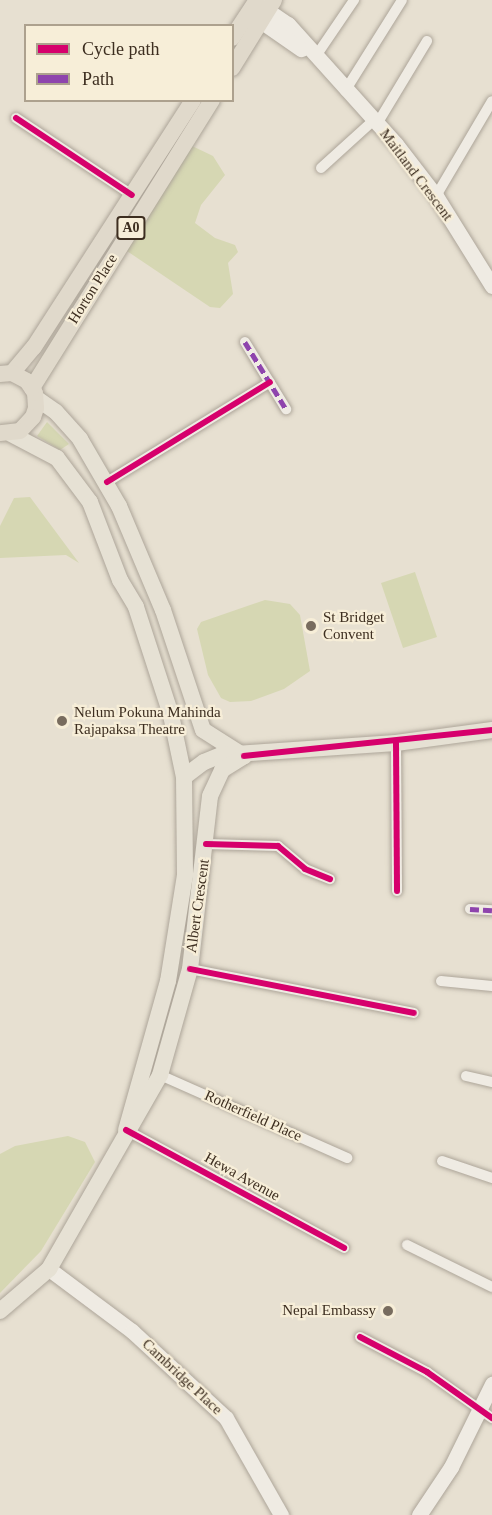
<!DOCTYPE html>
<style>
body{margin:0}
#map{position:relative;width:492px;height:1515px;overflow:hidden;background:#e7e0d1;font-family:"Times New Roman",serif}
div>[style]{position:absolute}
.green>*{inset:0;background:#d6d7b3}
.roads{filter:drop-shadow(0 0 2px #ada599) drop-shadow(0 0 2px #ada599)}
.minor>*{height:10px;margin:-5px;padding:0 5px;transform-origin:5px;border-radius:5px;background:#efebe3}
.secondary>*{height:15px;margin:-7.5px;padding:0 7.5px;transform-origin:7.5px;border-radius:7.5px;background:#efebe3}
.primary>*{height:16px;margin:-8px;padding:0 8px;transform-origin:8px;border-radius:8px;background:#e6e1d4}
.trunk>*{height:16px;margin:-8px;padding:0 8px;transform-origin:8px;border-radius:8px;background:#e0d9cb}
.quiet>*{height:4.5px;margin-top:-2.25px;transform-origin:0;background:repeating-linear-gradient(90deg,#8e44ad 0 9px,transparent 0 13.5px)}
.cycleway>*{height:6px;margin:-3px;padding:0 3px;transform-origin:3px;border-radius:3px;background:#d6006c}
.dots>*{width:16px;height:16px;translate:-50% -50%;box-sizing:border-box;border:3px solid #f7eed8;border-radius:50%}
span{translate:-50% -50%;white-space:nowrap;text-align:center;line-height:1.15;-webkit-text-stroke:4.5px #f7eed8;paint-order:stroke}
.shield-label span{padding:2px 4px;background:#f7eed8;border:2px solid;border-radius:4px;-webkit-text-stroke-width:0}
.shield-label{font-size:14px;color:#3d2e20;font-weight:700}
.street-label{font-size:15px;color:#3d2e20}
.poi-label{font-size:15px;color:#3d2e20}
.left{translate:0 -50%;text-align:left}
.right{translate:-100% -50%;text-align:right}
.legend{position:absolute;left:24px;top:24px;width:210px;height:78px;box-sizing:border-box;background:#f7eed8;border:2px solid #ada18e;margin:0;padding:8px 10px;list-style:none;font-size:18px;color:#3d2e20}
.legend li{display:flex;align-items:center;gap:12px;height:30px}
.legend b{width:30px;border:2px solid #ada18e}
</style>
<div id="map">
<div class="green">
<i style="clip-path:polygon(188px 144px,213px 156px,225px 175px,201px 205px,195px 223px,215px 238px,235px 245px,238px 252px,228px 263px,233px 294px,220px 308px,210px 307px,121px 247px)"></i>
<i style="clip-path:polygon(47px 422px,69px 444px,60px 450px,37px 436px)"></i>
<i style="clip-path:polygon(30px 497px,79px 563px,66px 555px,0 558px,0 526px,14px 498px)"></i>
<i style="clip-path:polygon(415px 572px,437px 637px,403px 648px,381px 583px)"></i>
<i style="clip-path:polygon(265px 600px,290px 604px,300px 615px,310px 671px,284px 689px,251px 701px,230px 702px,221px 698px,208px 675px,197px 629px,201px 622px)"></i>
<i style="clip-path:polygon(68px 1136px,85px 1142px,95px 1162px,41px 1251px,0 1293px,0 1154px,15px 1146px)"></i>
</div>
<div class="roads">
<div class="minor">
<i style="left:316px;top:56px;width:68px;rotate:-55.8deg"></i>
<i style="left:345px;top:91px;width:107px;rotate:-57.9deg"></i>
<i style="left:16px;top:118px;width:139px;rotate:33.6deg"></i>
<i style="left:377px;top:124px;width:97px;rotate:-58.9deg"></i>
<i style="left:321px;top:168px;width:72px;rotate:-42.2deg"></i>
<i style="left:436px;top:196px;width:110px;rotate:-59.5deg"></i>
<i style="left:245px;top:342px;width:79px;rotate:58.5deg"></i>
<i style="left:107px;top:482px;width:191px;rotate:-31.5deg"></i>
<i style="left:396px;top:743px;width:148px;rotate:89.6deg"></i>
<i style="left:206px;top:844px;width:72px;rotate:1.6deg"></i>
<i style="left:278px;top:846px;width:35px;rotate:40deg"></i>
<i style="left:305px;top:869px;width:27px;rotate:22deg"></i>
<i style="left:470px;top:909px;width:22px;rotate:3deg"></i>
<i style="left:190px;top:969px;width:228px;rotate:11.1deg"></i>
<i style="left:441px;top:981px;width:51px;rotate:5.6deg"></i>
<i style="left:160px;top:1075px;width:205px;rotate:23.9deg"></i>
<i style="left:466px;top:1076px;width:27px;rotate:13deg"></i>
<i style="left:126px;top:1130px;width:248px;rotate:28.4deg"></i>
<i style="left:442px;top:1161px;width:53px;rotate:18.8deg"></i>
<i style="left:407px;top:1245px;width:95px;rotate:26.3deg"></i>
<i style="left:360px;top:1337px;width:76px;rotate:27.6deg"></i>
<i style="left:427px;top:1372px;width:80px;rotate:35.3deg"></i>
</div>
<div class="secondary">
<i style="left:258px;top:4px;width:36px;rotate:34deg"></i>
<i style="left:288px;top:24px;width:161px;rotate:48deg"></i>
<i style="left:396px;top:144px;width:66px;rotate:52.4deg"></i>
<i style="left:436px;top:196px;width:106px;rotate:58.1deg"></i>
<i style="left:252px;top:15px;width:60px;rotate:34.8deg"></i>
<i style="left:49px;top:1269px;width:104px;rotate:36.8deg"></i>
<i style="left:132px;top:1331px;width:128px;rotate:42.8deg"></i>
<i style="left:226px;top:1418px;width:112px;rotate:60.4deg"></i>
<i style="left:419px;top:1515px;width:58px;rotate:-56.3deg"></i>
<i style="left:451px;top:1467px;width:93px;rotate:-63.7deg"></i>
</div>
<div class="primary">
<i style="left:36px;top:398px;width:24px;rotate:35deg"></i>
<i style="left:56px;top:412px;width:36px;rotate:48deg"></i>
<i style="left:80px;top:439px;width:78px;rotate:59.8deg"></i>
<i style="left:119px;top:506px;width:113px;rotate:67.1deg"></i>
<i style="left:163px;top:610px;width:126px;rotate:71.6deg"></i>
<i style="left:203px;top:730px;width:49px;rotate:32.4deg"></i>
<i style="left:11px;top:434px;width:52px;rotate:27.6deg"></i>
<i style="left:57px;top:458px;width:55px;rotate:53.1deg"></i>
<i style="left:90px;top:502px;width:84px;rotate:69deg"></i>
<i style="left:120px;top:580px;width:31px;rotate:59deg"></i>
<i style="left:136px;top:607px;width:114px;rotate:72deg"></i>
<i style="left:171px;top:715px;width:63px;rotate:78.2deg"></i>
<i style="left:184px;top:777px;width:98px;rotate:89.4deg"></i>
<i style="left:185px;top:875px;width:107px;rotate:99.1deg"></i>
<i style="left:168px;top:981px;width:155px;rotate:105.7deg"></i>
<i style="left:184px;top:777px;width:25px;rotate:-37deg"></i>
<i style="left:204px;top:762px;width:18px;rotate:-22deg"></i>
<i style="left:221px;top:755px;width:175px;rotate:-3.9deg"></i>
<i style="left:396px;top:743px;width:97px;rotate:-7.7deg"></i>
<i style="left:0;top:1311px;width:65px;rotate:-40.6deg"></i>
<i style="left:49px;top:1269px;width:224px;rotate:-60.2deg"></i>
<i style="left:160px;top:1075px;width:110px;rotate:-74.2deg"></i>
<i style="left:190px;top:969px;width:174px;rotate:-83.4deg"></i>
<i style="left:210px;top:796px;width:29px;rotate:-65deg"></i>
<i style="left:222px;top:770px;width:26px;rotate:-32deg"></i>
</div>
<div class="trunk">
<i style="left:232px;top:38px;width:45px;rotate:-56.7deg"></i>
<i style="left:232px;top:68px;width:80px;rotate:-58.3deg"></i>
<i style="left:12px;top:373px;width:34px;rotate:-50deg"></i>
<i style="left:34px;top:347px;width:294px;rotate:-57.2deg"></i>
<i style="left:0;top:374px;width:12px;rotate:-5deg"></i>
<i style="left:12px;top:373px;width:17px;rotate:28deg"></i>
<i style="left:27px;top:381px;width:14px;rotate:56deg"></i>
<i style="left:35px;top:393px;width:15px;rotate:86deg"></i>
<i style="left:36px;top:408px;width:9px;rotate:108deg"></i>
<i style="left:33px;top:417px;width:19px;rotate:133deg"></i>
<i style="left:20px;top:431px;width:20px;rotate:174deg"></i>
<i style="left:32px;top:388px;width:340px;rotate:-58deg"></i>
</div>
</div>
<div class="quiet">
<i style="left:245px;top:342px;width:79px;rotate:58.5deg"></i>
<i style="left:470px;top:909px;width:22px;rotate:3deg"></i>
</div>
<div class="cycleway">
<i style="left:16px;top:118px;width:139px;rotate:33.6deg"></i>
<i style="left:107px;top:482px;width:191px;rotate:-31.5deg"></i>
<i style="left:396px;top:743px;width:148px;rotate:89.6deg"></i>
<i style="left:244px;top:756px;width:249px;rotate:-6deg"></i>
<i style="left:206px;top:844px;width:72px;rotate:1.6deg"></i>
<i style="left:278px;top:846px;width:35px;rotate:40deg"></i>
<i style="left:305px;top:869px;width:27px;rotate:22deg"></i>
<i style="left:190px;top:969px;width:228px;rotate:11.1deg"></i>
<i style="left:126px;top:1130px;width:248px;rotate:28.4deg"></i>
<i style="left:360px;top:1337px;width:76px;rotate:27.6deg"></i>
<i style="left:427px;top:1372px;width:80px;rotate:35.3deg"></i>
</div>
<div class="dots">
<i style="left:311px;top:626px;background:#786c5e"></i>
<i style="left:62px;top:721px;background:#786c5e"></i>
<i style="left:388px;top:1311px;background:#786c5e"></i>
</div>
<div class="shield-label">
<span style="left:131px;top:228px">A0</span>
</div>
<div class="street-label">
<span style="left:416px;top:175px;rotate:53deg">Maitland Crescent</span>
<span style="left:93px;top:289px;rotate:-58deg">Horton Place</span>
<span style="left:198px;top:906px;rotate:-82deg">Albert Crescent</span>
<span style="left:253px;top:1116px;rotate:24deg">Rotherfield Place</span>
<span style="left:242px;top:1177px;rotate:29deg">Hewa Avenue</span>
<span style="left:182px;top:1377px;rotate:43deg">Cambridge Place</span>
</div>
<div class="poi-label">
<span class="left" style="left:323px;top:626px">St Bridget<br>Convent</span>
<span class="left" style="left:74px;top:721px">Nelum Pokuna Mahinda<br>Rajapaksa Theatre</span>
<span class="right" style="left:376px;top:1311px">Nepal Embassy</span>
</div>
<ul class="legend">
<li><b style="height:8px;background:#d6006c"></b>Cycle path</li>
<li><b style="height:8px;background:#8e44ad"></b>Path</li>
</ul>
</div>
